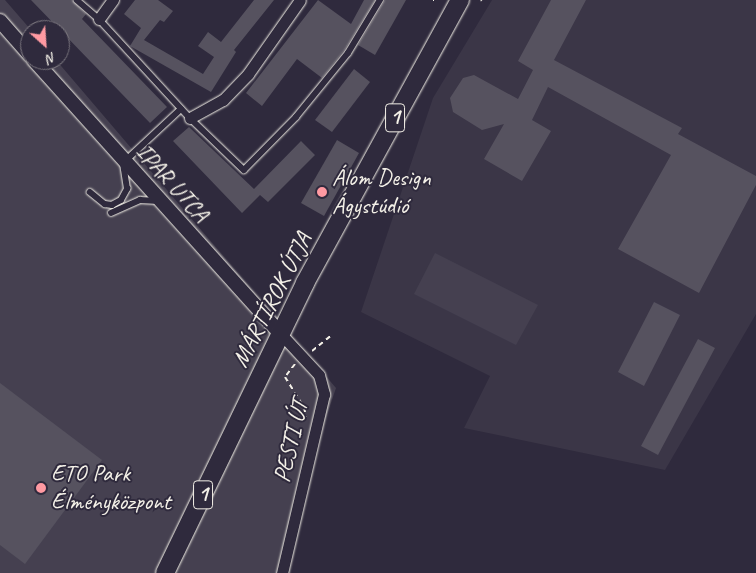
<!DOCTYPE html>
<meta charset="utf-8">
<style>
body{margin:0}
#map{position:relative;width:756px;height:573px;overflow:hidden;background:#2f2a3d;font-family:Caveat,sans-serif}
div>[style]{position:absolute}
.built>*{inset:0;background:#3b3647}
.green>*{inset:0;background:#454050}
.building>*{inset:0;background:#56525f}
.path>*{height:2px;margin-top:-1px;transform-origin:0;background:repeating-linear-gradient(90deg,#f4f1e8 0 5px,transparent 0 9px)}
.roads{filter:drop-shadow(0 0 1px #f4f1e8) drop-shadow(0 0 1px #f4f1e8)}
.service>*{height:5.5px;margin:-2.75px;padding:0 2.75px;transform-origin:2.75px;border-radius:2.75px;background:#2f2a3d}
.minor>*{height:11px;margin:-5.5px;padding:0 5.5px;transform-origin:5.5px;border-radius:5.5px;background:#2f2a3d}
.tertiary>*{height:14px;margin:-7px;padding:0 7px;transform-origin:7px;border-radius:7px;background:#2f2a3d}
.primary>*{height:18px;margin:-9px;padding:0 9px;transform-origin:9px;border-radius:9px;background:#2f2a3d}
.dots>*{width:14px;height:14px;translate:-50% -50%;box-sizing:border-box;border:2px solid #2f2a3d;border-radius:50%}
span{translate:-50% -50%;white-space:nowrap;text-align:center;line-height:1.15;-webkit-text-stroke:4px #2f2a3d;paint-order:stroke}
.shield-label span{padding:1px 4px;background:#2f2a3d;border:1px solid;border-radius:4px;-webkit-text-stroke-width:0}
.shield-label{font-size:22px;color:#f4f1e8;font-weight:700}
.poi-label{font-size:24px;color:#f4f1e8}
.left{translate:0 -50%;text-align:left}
.street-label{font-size:24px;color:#f4f1e8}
.north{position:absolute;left:20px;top:20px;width:50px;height:50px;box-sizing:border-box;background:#2f2a3d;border:1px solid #7e7a81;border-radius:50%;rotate:154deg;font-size:14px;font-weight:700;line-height:20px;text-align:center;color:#f4f1e8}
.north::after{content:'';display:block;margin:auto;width:18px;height:22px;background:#ff9aa2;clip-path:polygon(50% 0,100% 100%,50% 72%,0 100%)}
</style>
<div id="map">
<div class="built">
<i style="clip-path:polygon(492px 0,756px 0,756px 314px,665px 470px,464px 428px,490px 376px,361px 312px,433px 98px)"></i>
</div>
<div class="green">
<i style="clip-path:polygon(0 0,5px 0,31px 30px,30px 60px,56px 60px,336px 388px,303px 485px,285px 573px,0 573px)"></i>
<i style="clip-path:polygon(435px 253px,538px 305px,516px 345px,414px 294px)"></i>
</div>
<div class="building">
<i style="clip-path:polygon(31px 0,72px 0,86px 14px,82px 19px,167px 107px,150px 123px)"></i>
<i style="clip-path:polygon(135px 0,158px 0,173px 11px,164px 22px,160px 20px,144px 40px,203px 74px,214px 57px,198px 46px,208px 32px,221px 42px,254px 0,274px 0,234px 50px,236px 52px,211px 92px,130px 46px,141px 28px,124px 14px)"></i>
<i style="clip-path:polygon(318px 0,351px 24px,364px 0,375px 0,345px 49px,322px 78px,297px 59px,262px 106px,246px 93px)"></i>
<i style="clip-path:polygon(385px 0,406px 0,375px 55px,358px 45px)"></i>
<i style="clip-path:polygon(551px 0,586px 0,554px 60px,682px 128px,678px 134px,756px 176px,756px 185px,699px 293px,618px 249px,671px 155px,548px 87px,532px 120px,551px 131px,522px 181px,484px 159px,504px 124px,482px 130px,453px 112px,450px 98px,463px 78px,474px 75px,518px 99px,533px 70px,518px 61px)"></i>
<i style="clip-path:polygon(354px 69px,370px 82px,332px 132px,315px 120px)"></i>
<i style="clip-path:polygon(189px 127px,254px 189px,301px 141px,315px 155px,268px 202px,260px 195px,242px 213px,173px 141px)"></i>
<i style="clip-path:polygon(337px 140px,359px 153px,324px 216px,301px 203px)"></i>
<i style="clip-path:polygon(654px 302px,680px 315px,644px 386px,618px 372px)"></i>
<i style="clip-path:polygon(698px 339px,715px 348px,658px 455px,641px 446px)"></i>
<i style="clip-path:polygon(0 383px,102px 460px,25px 564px,0 545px)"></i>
</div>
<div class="path">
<i style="left:433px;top:0;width:1px"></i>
<i style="left:481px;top:0;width:1px;rotate:45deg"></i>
<i style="left:312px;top:351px;width:26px;rotate:-39deg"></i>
<i style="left:295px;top:364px;width:16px;rotate:128deg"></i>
<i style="left:285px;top:377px;width:36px;rotate:58deg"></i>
<i style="left:304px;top:407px;width:10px;rotate:79deg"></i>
</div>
<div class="roads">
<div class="service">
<i style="left:77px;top:0;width:29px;rotate:41deg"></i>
<i style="left:99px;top:19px;width:134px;rotate:47.4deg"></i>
<i style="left:190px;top:118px;width:75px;rotate:43.9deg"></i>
<i style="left:244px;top:170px;width:74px;rotate:-45.5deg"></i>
<i style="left:296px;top:117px;width:82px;rotate:-50.9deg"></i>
<i style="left:348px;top:53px;width:62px;rotate:-58.9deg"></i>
<i style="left:90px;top:192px;width:19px;rotate:39deg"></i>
<i style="left:105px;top:204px;width:7px;rotate:8deg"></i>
<i style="left:112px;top:205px;width:10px;rotate:-29deg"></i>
<i style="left:121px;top:200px;width:13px;rotate:-61deg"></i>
<i style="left:127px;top:189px;width:26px;rotate:-99deg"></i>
<i style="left:123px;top:163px;width:79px;rotate:-43deg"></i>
<i style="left:111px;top:213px;width:32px;rotate:-24deg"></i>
<i style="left:140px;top:200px;width:18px;rotate:3deg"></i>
</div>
<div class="minor">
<i style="left:99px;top:19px;width:24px;rotate:-54deg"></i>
<i style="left:190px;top:118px;width:38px;rotate:-29deg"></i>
<i style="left:223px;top:100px;width:36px;rotate:-46deg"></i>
<i style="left:248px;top:74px;width:90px;rotate:-54.9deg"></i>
<i style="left:280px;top:333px;width:57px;rotate:47.1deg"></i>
<i style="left:319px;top:375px;width:20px;rotate:75deg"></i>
<i style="left:324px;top:394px;width:184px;rotate:103.2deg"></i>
</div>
<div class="tertiary">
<i style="left:0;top:21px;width:45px;rotate:48.6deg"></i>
<i style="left:34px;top:60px;width:367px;rotate:48deg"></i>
</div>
<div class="primary">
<i style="left:165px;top:573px;width:322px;rotate:-64.2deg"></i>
<i style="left:305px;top:283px;width:323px;rotate:-61.3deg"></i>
</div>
</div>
<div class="dots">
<i style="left:322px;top:192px;background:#ff9aa2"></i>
<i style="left:41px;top:488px;background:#ff9aa2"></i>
</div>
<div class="shield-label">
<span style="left:395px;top:118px">1</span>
<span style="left:203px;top:495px">1</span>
</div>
<div class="poi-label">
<span class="left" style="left:332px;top:192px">Álom Design<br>Ágystúdió</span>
<span class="left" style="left:51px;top:488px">ETO Park<br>Élményközpont</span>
</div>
<div class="street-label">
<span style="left:172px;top:183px;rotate:48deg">IPAR UTCA</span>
<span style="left:272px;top:300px;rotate:-63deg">MÁRTÍROK ÚTJA</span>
<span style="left:291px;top:441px;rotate:-77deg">PESTI ÚT</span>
</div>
<div class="north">N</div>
</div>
